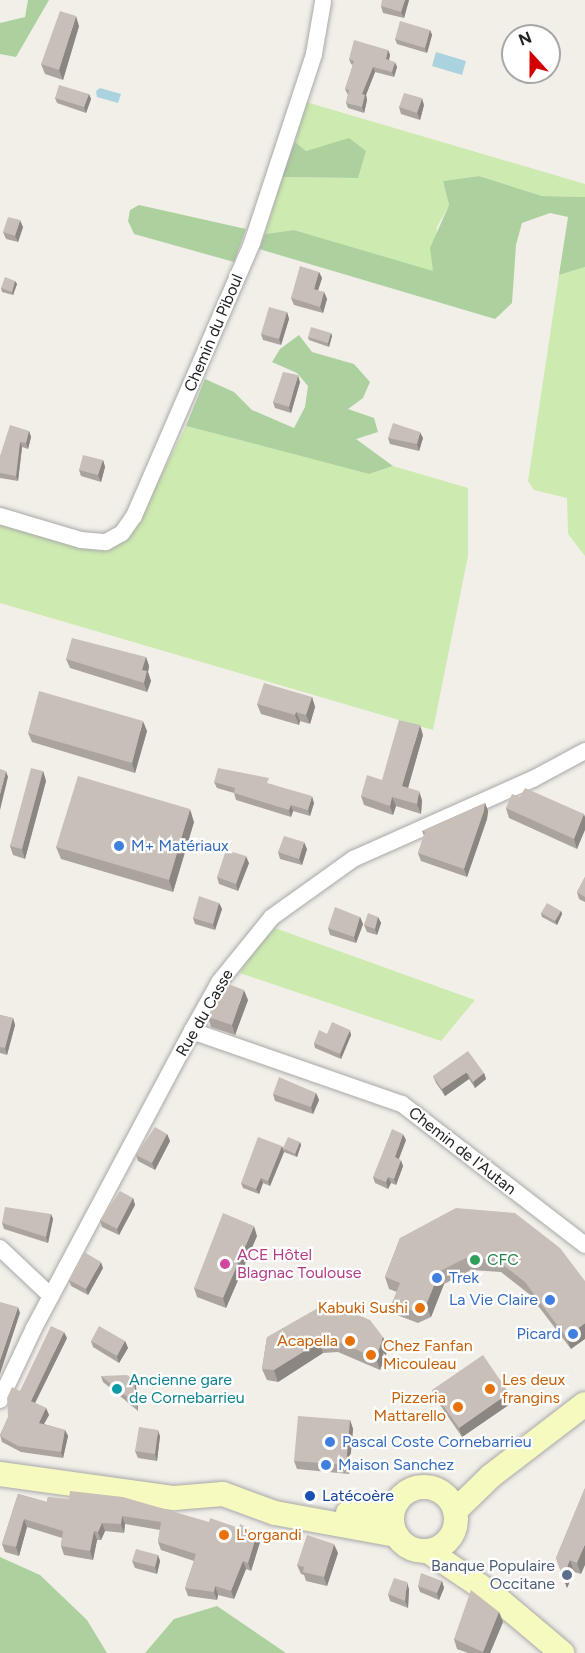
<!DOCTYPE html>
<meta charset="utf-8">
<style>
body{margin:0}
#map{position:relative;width:585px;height:1653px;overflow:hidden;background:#f2efe9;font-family:Figtree,sans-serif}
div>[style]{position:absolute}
.grass>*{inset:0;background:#cdebb0}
.forest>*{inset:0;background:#add19e}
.water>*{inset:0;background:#aad3df}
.roads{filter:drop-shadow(0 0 2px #a9a9a9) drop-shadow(0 0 2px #a9a9a9)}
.street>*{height:16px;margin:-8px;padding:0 8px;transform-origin:8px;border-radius:8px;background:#fff}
.secondary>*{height:24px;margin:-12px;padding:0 12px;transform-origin:12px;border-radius:12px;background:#f7fabf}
.secondary>.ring{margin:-12px;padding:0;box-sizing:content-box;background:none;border:24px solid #f7fabf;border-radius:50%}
.wall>*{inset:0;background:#aba49e}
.shaded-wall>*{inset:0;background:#8b8681}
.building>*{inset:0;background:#c7bfb8}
.dots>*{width:16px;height:16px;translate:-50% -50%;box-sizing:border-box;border:3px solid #fff;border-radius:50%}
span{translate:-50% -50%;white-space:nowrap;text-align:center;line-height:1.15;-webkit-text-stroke:4.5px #fff;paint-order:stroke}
.street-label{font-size:16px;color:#222}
.shop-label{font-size:16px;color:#366cbe}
.left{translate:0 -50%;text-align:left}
.right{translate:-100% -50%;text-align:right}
.hotel-label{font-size:16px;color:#b23c85}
.leisure-label{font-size:16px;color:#27864d}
.food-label{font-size:16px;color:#c56008}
.culture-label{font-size:16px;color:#0d838f}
.transit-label{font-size:16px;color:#164399}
.service-label{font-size:16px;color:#4e5e75}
.north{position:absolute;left:501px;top:24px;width:60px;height:60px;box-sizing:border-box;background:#fff;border:2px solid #a7a7a7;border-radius:50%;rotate:339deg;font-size:16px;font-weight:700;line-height:24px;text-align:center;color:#222}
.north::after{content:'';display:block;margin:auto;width:21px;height:27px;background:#d40000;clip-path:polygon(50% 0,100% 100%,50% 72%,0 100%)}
</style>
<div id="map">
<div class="grass">
<i style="clip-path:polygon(306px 102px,585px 184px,585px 197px,542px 196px,479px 176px,443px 181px,449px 205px,437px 227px,434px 272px,294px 230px,265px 234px,282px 177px,358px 178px,322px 146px,306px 151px,295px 142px)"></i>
<i style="clip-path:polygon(585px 267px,585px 556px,568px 534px,567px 498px,534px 490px,528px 481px,559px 275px)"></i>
<i style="clip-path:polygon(186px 426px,369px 474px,393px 466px,468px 488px,468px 556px,433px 730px,0 603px,0 522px,93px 550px,115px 545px,132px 534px)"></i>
<i style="clip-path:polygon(275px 928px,475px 1000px,441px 1041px,240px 973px,249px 955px)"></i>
</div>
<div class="forest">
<i style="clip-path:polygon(28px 0,49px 0,16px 57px,0 54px,0 23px,25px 17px)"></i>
<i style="clip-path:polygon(349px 138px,366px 151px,358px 178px,282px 177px,295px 142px,306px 151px)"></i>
<i style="clip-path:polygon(479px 176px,542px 196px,585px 197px,585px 267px,559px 275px,568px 217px,550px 213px,522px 223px,516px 245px,512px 303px,495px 319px,259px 249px,265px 234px,294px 230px,433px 271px,430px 248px,449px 205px,443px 181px)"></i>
<i style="clip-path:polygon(139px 205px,246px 229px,234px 262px,134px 234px,128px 221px,130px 210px)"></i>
<i style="clip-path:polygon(299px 335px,312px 352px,354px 364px,370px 382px,363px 398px,348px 409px,374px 418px,378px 432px,356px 439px,393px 466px,369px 474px,186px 426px,205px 379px,234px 392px,252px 410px,294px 428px,305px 407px,308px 386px,297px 373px,272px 362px,280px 349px)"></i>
<i style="clip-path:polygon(0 1557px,40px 1575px,87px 1620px,107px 1653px,0 1653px)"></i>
<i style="clip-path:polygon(217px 1606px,286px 1653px,145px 1653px,174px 1619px)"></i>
</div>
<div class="water">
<i style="clip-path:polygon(436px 52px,466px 61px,462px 75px,432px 66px)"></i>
<i style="clip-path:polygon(100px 88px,121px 94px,118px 103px,97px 97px,96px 91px)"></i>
</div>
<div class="roads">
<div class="street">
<i style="left:0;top:516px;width:84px;rotate:16.5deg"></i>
<i style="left:81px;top:540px;width:25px;rotate:5deg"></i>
<i style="left:106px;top:542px;width:18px;rotate:-29deg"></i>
<i style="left:122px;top:533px;width:21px;rotate:-55deg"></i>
<i style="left:134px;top:516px;width:297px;rotate:-66.6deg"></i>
<i style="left:252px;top:243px;width:199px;rotate:-71.8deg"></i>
<i style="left:314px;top:54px;width:53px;rotate:-80.2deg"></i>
<i style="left:192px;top:1031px;width:222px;rotate:19.2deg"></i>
<i style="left:402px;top:1104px;width:231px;rotate:37.6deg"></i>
<i style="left:0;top:1248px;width:70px;rotate:43.3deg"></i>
<i style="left:0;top:1400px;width:80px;rotate:-64.7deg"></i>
<i style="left:34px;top:1328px;width:336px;rotate:-62deg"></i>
<i style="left:192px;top:1031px;width:57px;rotate:-60.8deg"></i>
<i style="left:220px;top:981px;width:82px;rotate:-50.9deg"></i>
<i style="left:272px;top:917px;width:100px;rotate:-35.6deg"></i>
<i style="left:353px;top:859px;width:197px;rotate:-24deg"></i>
<i style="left:533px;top:779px;width:59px;rotate:-28.3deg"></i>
</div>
<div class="secondary">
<i style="left:0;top:1474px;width:176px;rotate:7.9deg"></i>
<i style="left:174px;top:1498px;width:49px;rotate:-4.7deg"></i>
<i style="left:223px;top:1494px;width:55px;rotate:20.1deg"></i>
<i style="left:275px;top:1513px;width:123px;rotate:10.3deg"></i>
<i class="ring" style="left:392px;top:1487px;width:40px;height:40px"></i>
<i style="left:455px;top:1511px;width:50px;rotate:-44.2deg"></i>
<i style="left:491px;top:1476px;width:118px;rotate:-37.5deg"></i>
<i style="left:348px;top:1513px;width:27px"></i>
<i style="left:375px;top:1513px;width:25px;rotate:-27deg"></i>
<i style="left:428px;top:1551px;width:77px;rotate:33.9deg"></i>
<i style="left:492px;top:1594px;width:92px;rotate:40.1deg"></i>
</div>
</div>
<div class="wall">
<i style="clip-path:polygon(409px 0,404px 18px,383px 13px,381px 6px)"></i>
<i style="clip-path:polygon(79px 26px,63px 80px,45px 74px,41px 64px)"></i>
<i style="clip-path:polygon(430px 30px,432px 35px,427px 53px,397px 44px,395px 39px)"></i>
<i style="clip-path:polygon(388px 50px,390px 55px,389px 60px,397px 67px,394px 77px,375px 72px,366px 95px,367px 100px,364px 113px,348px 108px,346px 103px,348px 95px,345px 89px,353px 65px,351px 64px,349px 59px)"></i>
<i style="clip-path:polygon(89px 94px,91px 99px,86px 113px,57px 103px,55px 98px)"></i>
<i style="clip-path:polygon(424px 105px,420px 120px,401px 114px,399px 107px)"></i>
<i style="clip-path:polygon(23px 227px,18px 242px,6px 239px,3px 232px)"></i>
<i style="clip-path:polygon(319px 272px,322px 278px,318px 291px,324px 292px,327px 299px,323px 313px,294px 305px,291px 298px)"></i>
<i style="clip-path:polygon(15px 281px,17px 284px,13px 295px,2px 292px,1px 288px)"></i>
<i style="clip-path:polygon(287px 312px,289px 319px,281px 345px,263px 340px,261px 334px)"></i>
<i style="clip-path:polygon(331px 333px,332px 336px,329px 347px,309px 340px,308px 337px)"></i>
<i style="clip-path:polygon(300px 382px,291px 413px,275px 408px,273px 402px)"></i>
<i style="clip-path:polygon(29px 431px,31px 437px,28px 449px,22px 447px,18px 481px,0 478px,0 456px)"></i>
<i style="clip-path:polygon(388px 438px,423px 438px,419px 451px,390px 444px)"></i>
<i style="clip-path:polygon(103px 460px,105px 467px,101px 482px,81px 476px,79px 470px)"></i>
<i style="clip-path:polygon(146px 657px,149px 666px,148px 672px,151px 681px,147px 692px,70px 668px,66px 659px)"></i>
<i style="clip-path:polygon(312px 697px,315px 707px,310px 724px,300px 721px,299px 725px,261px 714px,257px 704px)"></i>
<i style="clip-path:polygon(147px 731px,135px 773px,32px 742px,28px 733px)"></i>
<i style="clip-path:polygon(423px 735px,408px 788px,422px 800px,421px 814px,396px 806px,393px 815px,364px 805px,361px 796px,382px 780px)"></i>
<i style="clip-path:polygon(43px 771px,46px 781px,25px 859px,13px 855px,10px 846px)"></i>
<i style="clip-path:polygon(214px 782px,271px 784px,314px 803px,310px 816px,293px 811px,291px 817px,236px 800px,234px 793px,217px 788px)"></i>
<i style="clip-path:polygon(520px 797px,584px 814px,577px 849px,509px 818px,506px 808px)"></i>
<i style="clip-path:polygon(485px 803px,488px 811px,487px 819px,467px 877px,421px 861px,418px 853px,424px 836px,422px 831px)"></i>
<i style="clip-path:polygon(194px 822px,173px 892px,61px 859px,56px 847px)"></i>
<i style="clip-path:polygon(307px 849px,302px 865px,280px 859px,278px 852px)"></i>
<i style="clip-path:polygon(249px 863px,238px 891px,219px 884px,217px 877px)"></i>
<i style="clip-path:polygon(585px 877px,585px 902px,579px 899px,577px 892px)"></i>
<i style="clip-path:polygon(219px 903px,222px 909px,215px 930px,195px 924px,193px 918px)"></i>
<i style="clip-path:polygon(561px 911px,562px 914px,557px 925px,542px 917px,541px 913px)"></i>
<i style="clip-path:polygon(360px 917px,363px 924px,356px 943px,330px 935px,328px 928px)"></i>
<i style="clip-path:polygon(378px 917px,381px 923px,377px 935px,367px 932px,364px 925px)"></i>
<i style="clip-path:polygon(248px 1000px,235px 1035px,211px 1027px,208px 1017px)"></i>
<i style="clip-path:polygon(0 1015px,13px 1018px,15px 1025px,7px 1055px,0 1053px)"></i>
<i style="clip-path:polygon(327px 1034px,351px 1035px,341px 1059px,315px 1048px,314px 1043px)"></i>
<i style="clip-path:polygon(484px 1073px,486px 1079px,475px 1088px,469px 1079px,445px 1096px,436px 1083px,433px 1076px)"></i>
<i style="clip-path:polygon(316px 1093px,319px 1100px,313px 1114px,275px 1101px,273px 1094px)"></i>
<i style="clip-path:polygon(167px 1134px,170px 1141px,155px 1170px,138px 1161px,136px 1155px)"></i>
<i style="clip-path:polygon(406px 1140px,399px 1159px,403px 1166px,396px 1185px,391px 1183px,388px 1189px,375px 1183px,373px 1177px)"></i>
<i style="clip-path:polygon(300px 1142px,301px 1145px,297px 1157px,284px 1152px,283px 1148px)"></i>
<i style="clip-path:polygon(282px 1146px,284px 1152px,270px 1186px,263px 1183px,259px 1194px,243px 1188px,241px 1183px)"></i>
<i style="clip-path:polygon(133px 1198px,135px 1205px,119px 1235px,102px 1227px,100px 1220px)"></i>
<i style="clip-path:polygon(51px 1214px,53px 1219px,48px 1243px,4px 1229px,2px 1223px)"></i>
<i style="clip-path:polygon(257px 1236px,226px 1308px,197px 1297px,194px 1288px)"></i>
<i style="clip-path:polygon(400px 1238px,560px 1248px,571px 1349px,529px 1294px,501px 1272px,471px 1270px,444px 1284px,431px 1317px,418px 1323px,397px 1315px,392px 1303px,397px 1292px,389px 1289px,385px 1277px)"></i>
<i style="clip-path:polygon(103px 1268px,88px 1295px,71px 1286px,69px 1280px)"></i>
<i style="clip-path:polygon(267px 1337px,383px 1337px,388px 1349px,380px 1370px,338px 1352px,323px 1353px,278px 1382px,267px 1380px,262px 1369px)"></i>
<i style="clip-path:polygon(67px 1338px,35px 1403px,46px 1408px,49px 1415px,44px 1424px,65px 1430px,68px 1436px,63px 1458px,21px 1452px,2px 1442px,0 1435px,20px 1391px)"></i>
<i style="clip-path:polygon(91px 1341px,125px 1341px,128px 1348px,119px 1363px,93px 1347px)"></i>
<i style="clip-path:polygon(101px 1376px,134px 1380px,136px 1386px,138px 1411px,103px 1382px)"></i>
<i style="clip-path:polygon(432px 1390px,513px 1402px,462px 1437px,436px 1399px)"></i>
<i style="clip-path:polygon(350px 1420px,353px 1429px,349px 1474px,297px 1469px,294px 1461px)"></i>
<i style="clip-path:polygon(160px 1436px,157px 1461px,138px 1458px,135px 1451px)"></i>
<i style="clip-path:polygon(585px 1488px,581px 1574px,574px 1572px,567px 1588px,556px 1558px)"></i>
<i style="clip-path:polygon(18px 1494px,47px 1502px,48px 1497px,260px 1542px,251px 1571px,246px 1569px,234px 1599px,218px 1595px,217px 1600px,188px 1596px,185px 1588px,194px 1561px,161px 1550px,158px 1542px,160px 1530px,125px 1524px,124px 1533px,105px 1531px,101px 1540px,97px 1540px,93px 1560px,64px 1555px,61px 1546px,62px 1538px,27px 1527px,19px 1556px,5px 1552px,2px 1544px)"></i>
<i style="clip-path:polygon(338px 1553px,327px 1586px,306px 1581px,304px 1575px,301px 1574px,297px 1565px)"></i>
<i style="clip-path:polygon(158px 1555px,160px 1561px,157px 1574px,135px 1568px,132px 1561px)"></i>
<i style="clip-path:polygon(442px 1581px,444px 1588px,439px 1600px,420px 1592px,418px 1586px)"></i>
<i style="clip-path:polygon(409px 1589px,408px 1608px,390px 1601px,388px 1594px)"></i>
<i style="clip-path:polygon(499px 1612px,503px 1622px,490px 1653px,468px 1653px,457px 1649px,454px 1639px)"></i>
</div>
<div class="shaded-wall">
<i style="clip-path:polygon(405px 0,409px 0,404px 18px,401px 12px)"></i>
<i style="clip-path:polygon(76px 16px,79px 26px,63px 80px,59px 70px)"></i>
<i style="clip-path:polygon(430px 30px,432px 35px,427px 53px,425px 48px)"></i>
<i style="clip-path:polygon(388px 50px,390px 55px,388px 64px,386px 59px)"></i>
<i style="clip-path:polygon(395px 62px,397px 67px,394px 77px,392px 72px)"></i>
<i style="clip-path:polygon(373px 67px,375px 72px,366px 95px,367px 100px,364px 113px,362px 107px,362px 94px)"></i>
<i style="clip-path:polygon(89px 94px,91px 99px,86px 113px,84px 107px)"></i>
<i style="clip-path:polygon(422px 98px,424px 105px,420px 120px,417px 113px)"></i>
<i style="clip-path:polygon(20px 220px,23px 227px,18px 242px,15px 236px)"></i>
<i style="clip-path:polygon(319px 272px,322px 278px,316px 296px,314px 289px)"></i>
<i style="clip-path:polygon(15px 281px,17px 284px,13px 295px,12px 292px)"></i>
<i style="clip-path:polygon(324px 292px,327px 299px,323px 313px,320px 307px)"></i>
<i style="clip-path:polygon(287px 312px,289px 319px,281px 345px,279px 339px)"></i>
<i style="clip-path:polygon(331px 333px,332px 336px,329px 347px,328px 343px)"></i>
<i style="clip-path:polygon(298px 375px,300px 382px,291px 413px,289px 407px)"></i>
<i style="clip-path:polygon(29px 431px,31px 437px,28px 449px,26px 443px)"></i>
<i style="clip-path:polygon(420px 432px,423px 438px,419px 451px,417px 444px)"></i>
<i style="clip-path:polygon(20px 442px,22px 447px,18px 481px,16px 476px)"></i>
<i style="clip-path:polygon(103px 460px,105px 467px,101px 482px,98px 475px)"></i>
<i style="clip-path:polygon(146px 657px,149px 666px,148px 672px,151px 681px,147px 692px,144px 683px,142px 670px)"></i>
<i style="clip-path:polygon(312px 697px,315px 707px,310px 724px,306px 715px)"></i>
<i style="clip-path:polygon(296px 712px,300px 721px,299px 725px,295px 715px)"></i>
<i style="clip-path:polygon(143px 721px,147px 731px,135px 773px,132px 763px)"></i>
<i style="clip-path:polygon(420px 725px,423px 735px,406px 795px,402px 786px)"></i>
<i style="clip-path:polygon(6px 771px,8px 777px,0 810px,0 794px)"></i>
<i style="clip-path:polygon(43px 771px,46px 781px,25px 859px,22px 849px)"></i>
<i style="clip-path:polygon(419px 791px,422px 800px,421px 814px,417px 804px)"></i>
<i style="clip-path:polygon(312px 796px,314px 803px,310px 816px,308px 810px)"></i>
<i style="clip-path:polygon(392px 797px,396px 806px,393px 815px,390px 806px)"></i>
<i style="clip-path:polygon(485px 803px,488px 811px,487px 819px,467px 877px,464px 869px)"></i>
<i style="clip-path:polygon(291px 805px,293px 811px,291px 817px,289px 810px)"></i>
<i style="clip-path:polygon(190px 809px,194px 822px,173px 892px,169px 880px)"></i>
<i style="clip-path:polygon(584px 814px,585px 817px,585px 830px,577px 849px,574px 839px)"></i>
<i style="clip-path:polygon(304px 842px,307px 849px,302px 865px,299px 859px)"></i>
<i style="clip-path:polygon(246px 856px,249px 863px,238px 891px,236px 884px)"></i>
<i style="clip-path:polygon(219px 903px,222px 909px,215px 930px,213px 924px)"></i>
<i style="clip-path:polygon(561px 911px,562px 914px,557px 925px,555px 921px)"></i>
<i style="clip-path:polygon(360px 917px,363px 924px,356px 943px,354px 937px)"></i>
<i style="clip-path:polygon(378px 917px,381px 923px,377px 935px,375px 929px)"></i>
<i style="clip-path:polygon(244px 990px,248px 1000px,235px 1035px,232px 1025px)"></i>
<i style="clip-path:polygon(13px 1018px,15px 1025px,7px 1055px,5px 1048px)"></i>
<i style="clip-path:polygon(350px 1030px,351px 1035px,341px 1059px,340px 1054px)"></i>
<i style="clip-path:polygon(467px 1072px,469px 1079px,445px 1096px,442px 1089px)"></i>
<i style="clip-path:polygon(484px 1073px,486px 1079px,475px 1088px,473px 1082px)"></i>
<i style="clip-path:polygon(316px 1093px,319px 1100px,313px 1114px,311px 1107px)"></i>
<i style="clip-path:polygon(167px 1134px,170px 1141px,155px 1170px,152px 1163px)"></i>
<i style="clip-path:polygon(403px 1134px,406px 1140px,397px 1163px,395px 1157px)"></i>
<i style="clip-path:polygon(300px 1142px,301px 1145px,297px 1157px,295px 1154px)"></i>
<i style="clip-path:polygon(282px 1146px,284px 1152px,270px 1186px,268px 1181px)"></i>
<i style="clip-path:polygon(401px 1160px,403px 1166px,396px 1185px,394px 1179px)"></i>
<i style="clip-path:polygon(388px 1177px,391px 1183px,388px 1189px,386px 1182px)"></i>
<i style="clip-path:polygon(261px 1178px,263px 1183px,259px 1194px,256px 1189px)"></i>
<i style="clip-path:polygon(133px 1198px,135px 1205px,119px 1235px,117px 1229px)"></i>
<i style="clip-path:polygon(51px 1214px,53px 1219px,48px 1243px,46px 1237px)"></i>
<i style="clip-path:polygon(254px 1226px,257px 1236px,226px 1308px,223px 1298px)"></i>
<i style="clip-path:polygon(101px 1262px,103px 1268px,88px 1295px,86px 1289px)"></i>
<i style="clip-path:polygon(440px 1271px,444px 1284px,431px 1317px,426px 1305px)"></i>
<i style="clip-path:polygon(18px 1307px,20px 1313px,0 1374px,0 1360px)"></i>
<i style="clip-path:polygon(585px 1323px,585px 1339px,571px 1349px,566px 1337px)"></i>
<i style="clip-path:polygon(64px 1332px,67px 1338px,33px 1407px,31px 1401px)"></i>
<i style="clip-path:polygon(383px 1337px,388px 1349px,380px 1370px,376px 1358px)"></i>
<i style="clip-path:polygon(125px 1341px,128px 1348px,119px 1363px,117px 1356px)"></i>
<i style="clip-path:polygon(319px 1342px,323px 1353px,278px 1382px,274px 1370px)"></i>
<i style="clip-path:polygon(134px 1380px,136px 1386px,138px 1411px,136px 1404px)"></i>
<i style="clip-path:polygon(509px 1393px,513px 1402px,462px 1437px,459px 1428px)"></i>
<i style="clip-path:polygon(46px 1408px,49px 1415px,41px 1429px,39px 1423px)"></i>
<i style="clip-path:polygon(350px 1420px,353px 1429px,349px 1474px,346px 1465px)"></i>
<i style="clip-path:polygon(65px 1430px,68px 1436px,63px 1458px,61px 1452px)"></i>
<i style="clip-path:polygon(158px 1430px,160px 1436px,157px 1461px,155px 1454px)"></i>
<i style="clip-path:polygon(122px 1516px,125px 1524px,124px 1533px,121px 1524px)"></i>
<i style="clip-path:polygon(24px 1519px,27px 1527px,19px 1556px,16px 1547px)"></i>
<i style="clip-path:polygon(102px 1523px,105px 1531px,101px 1540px,98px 1532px)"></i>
<i style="clip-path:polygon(94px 1531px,97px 1540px,93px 1560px,90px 1551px)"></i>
<i style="clip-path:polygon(257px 1534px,260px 1542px,251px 1571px,248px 1563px)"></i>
<i style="clip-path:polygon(334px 1544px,338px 1553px,327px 1586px,324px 1577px)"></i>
<i style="clip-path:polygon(585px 1544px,585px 1565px,581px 1574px,577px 1563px)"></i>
<i style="clip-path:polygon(158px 1555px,160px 1561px,157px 1574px,155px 1567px)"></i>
<i style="clip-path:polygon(570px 1560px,574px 1572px,567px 1588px,563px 1577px)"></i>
<i style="clip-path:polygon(243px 1561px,246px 1569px,234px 1599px,231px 1591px)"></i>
<i style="clip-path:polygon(442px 1581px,444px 1588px,439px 1600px,437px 1593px)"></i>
<i style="clip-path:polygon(407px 1582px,409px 1589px,408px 1608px,405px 1601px)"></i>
<i style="clip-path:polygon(215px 1586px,218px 1595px,217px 1600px,214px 1592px)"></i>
<i style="clip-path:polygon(499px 1612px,503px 1622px,490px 1653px,484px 1653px,483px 1652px)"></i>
</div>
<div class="building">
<i style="clip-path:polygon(382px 0,405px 0,401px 12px,381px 6px)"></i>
<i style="clip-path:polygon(60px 11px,76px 16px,59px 70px,41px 64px)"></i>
<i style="clip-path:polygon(400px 21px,430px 30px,425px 48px,395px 39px)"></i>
<i style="clip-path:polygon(354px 40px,388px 50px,386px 59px,395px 62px,392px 72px,373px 67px,362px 94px,365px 95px,362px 107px,346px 103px,349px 90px,345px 89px,354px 61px,349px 59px)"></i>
<i style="clip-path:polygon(59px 85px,89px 94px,84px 107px,55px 98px)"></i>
<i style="clip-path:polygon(404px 93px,422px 98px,417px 113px,399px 107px)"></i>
<i style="clip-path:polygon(8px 217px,20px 220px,15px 236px,3px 232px)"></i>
<i style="clip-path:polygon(300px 266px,319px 272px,314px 289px,324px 292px,320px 307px,291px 298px)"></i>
<i style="clip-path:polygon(5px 277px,15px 281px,12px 292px,1px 288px)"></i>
<i style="clip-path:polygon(269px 307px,287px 312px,279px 339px,261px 334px)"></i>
<i style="clip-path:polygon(311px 327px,331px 333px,328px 343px,308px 337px)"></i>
<i style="clip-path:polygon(283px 372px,298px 375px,289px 407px,273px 402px)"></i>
<i style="clip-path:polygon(393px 423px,420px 432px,417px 444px,388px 438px)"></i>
<i style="clip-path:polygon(10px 425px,29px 431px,26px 443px,20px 442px,16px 476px,0 473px,0 456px)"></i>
<i style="clip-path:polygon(83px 455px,103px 460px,98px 475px,79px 470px)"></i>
<i style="clip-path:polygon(72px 638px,146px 657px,142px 670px,147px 671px,144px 683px,66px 659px)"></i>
<i style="clip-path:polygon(264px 683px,312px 697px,306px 715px,296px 712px,295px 715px,257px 704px)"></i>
<i style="clip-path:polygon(39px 691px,143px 721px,132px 763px,28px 733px)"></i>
<i style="clip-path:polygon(399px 720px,420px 725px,402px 786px,419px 791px,417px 804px,392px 797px,390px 806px,361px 796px,367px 775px,382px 780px)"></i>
<i style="clip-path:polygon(31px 768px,43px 771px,22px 849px,10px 846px)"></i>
<i style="clip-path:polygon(218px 768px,269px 778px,267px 783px,312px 796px,308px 810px,291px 805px,289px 810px,234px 793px,235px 788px,214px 782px)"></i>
<i style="clip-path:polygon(0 769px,6px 771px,0 794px)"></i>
<i style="clip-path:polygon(78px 776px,190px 809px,169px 880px,56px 847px)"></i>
<i style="clip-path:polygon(525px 788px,584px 814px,574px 839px,506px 808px,512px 794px,520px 797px)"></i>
<i style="clip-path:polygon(485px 803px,484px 811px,464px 869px,418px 853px,425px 832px,422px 831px)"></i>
<i style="clip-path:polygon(284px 836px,304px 842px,299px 859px,278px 852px)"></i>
<i style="clip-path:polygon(226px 850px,246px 856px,236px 884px,217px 877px)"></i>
<i style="clip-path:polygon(585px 877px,585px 897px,577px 892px)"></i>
<i style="clip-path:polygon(199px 896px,219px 903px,213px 924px,193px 918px)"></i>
<i style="clip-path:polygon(547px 903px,561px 911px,555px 921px,541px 913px)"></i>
<i style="clip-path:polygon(335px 907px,360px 917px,354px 937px,328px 928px)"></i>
<i style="clip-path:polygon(368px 913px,378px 917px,375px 929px,364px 925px)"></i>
<i style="clip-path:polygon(223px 982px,244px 990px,232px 1025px,208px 1017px)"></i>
<i style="clip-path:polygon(0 1015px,13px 1018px,5px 1048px,0 1047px)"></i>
<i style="clip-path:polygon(332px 1022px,350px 1030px,340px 1054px,314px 1043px,319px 1030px,327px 1034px)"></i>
<i style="clip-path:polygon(468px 1051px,484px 1073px,473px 1082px,467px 1072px,442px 1089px,433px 1076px)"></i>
<i style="clip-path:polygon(279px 1077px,316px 1093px,311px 1107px,273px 1094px)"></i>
<i style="clip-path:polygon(155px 1127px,167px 1134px,152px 1163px,136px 1155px)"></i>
<i style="clip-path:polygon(392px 1129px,403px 1134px,395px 1157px,401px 1160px,394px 1179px,388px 1177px,386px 1182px,373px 1177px)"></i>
<i style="clip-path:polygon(258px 1137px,282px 1146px,268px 1181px,261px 1178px,256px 1189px,241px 1183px)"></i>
<i style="clip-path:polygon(288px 1137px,300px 1142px,295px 1154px,283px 1148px)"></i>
<i style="clip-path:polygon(120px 1191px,133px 1198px,117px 1229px,100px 1220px)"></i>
<i style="clip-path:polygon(5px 1207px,51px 1214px,46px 1237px,2px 1223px)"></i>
<i style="clip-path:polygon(456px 1208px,515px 1213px,560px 1248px,585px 1281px,585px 1323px,566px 1337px,525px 1282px,497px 1260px,466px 1258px,440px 1271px,426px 1305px,413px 1311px,392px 1303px,400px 1283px,385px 1277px,400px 1238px)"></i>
<i style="clip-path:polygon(223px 1213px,254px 1226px,223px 1298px,194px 1288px)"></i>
<i style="clip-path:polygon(84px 1252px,101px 1262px,86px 1289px,69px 1280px)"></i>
<i style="clip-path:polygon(0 1302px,18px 1307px,0 1360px)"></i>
<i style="clip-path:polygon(318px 1308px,341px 1308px,370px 1320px,383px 1337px,376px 1358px,334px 1340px,319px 1342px,274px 1370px,262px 1369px,267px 1337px)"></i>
<i style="clip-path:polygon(51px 1326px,64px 1332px,31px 1401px,46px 1408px,39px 1423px,65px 1430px,61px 1452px,18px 1446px,0 1436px,8px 1417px,7px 1398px,12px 1387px,20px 1391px)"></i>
<i style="clip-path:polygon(99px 1326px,125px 1341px,117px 1356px,91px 1341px)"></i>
<i style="clip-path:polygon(483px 1355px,509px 1393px,459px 1428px,432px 1390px)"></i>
<i style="clip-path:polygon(127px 1375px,134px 1380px,136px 1404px,101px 1376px)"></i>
<i style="clip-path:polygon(298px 1416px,350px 1420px,346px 1465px,294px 1461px)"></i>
<i style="clip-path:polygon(139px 1427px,158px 1430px,155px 1454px,135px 1451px)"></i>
<i style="clip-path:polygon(585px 1488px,585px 1544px,577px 1563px,570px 1560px,563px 1577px,556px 1558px)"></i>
<i style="clip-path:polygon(70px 1491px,123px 1497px,209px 1522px,210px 1518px,239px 1528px,240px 1524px,257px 1534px,248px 1563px,243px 1561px,231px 1591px,215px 1586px,214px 1592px,185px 1588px,196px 1554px,158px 1542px,161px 1522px,122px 1516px,121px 1524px,102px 1523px,98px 1532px,94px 1531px,90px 1551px,61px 1546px,63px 1531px,24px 1519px,16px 1547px,2px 1544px,18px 1494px,47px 1502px,48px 1497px,69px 1499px)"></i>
<i style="clip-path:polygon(307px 1535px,334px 1544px,324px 1577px,303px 1572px,304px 1567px,297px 1565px)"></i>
<i style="clip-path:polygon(136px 1549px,158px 1555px,155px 1567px,132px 1561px)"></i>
<i style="clip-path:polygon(421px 1573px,442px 1581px,437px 1593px,418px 1586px)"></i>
<i style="clip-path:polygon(394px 1578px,407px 1582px,405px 1601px,388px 1594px)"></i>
<i style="clip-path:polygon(471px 1590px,499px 1612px,483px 1652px,454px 1639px)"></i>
</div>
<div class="dots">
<i style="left:119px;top:846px;background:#3f7fe0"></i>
<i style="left:475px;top:1260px;background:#2e9e5b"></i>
<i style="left:225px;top:1264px;background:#d1479c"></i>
<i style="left:437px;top:1278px;background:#3f7fe0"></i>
<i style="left:550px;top:1300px;background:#3f7fe0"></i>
<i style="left:420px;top:1308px;background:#e8710a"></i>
<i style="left:573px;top:1334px;background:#3f7fe0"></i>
<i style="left:350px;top:1341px;background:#e8710a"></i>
<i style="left:371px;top:1355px;background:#e8710a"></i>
<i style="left:117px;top:1389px;background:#0f9aa8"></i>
<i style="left:490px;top:1389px;background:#e8710a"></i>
<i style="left:458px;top:1407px;background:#e8710a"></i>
<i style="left:330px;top:1442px;background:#3f7fe0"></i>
<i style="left:326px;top:1465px;background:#3f7fe0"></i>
<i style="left:310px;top:1496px;background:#1a4fb4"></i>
<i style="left:224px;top:1535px;background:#e8710a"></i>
<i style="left:567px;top:1575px;background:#5c6f8a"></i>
</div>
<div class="street-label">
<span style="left:214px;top:333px;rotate:-67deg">Chemin du Piboul</span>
<span style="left:205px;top:1013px;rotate:-60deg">Rue du Casse</span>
<span style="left:462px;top:1151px;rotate:38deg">Chemin de l'Autan</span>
</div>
<div class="shop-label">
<span class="left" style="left:131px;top:846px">M+ Matériaux</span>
<span class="left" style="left:449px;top:1278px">Trek</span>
<span class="right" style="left:538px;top:1300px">La Vie Claire</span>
<span class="right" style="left:561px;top:1334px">Picard</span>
<span class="left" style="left:342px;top:1442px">Pascal Coste Cornebarrieu</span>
<span class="left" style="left:338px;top:1465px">Maison Sanchez</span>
</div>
<div class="hotel-label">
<span class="left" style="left:237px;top:1264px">ACE Hôtel<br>Blagnac Toulouse</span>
</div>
<div class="leisure-label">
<span class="left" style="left:487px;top:1260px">CFC</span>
</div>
<div class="food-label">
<span class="right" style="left:408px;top:1308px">Kabuki Sushi</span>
<span class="right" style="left:338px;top:1341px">Acapella</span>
<span class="left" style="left:383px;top:1355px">Chez Fanfan<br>Micouleau</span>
<span class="left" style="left:502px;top:1389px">Les deux<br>frangins</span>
<span class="right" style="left:446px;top:1407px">Pizzeria<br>Mattarello</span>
<span class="left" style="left:236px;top:1535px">L'organdi</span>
</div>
<div class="culture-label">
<span class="left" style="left:129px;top:1389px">Ancienne gare<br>de Cornebarrieu</span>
</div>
<div class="transit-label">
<span class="left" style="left:322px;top:1496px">Latécoère</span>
</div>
<div class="service-label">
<span class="right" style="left:555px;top:1575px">Banque Populaire<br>Occitane</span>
</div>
<div class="north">N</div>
</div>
